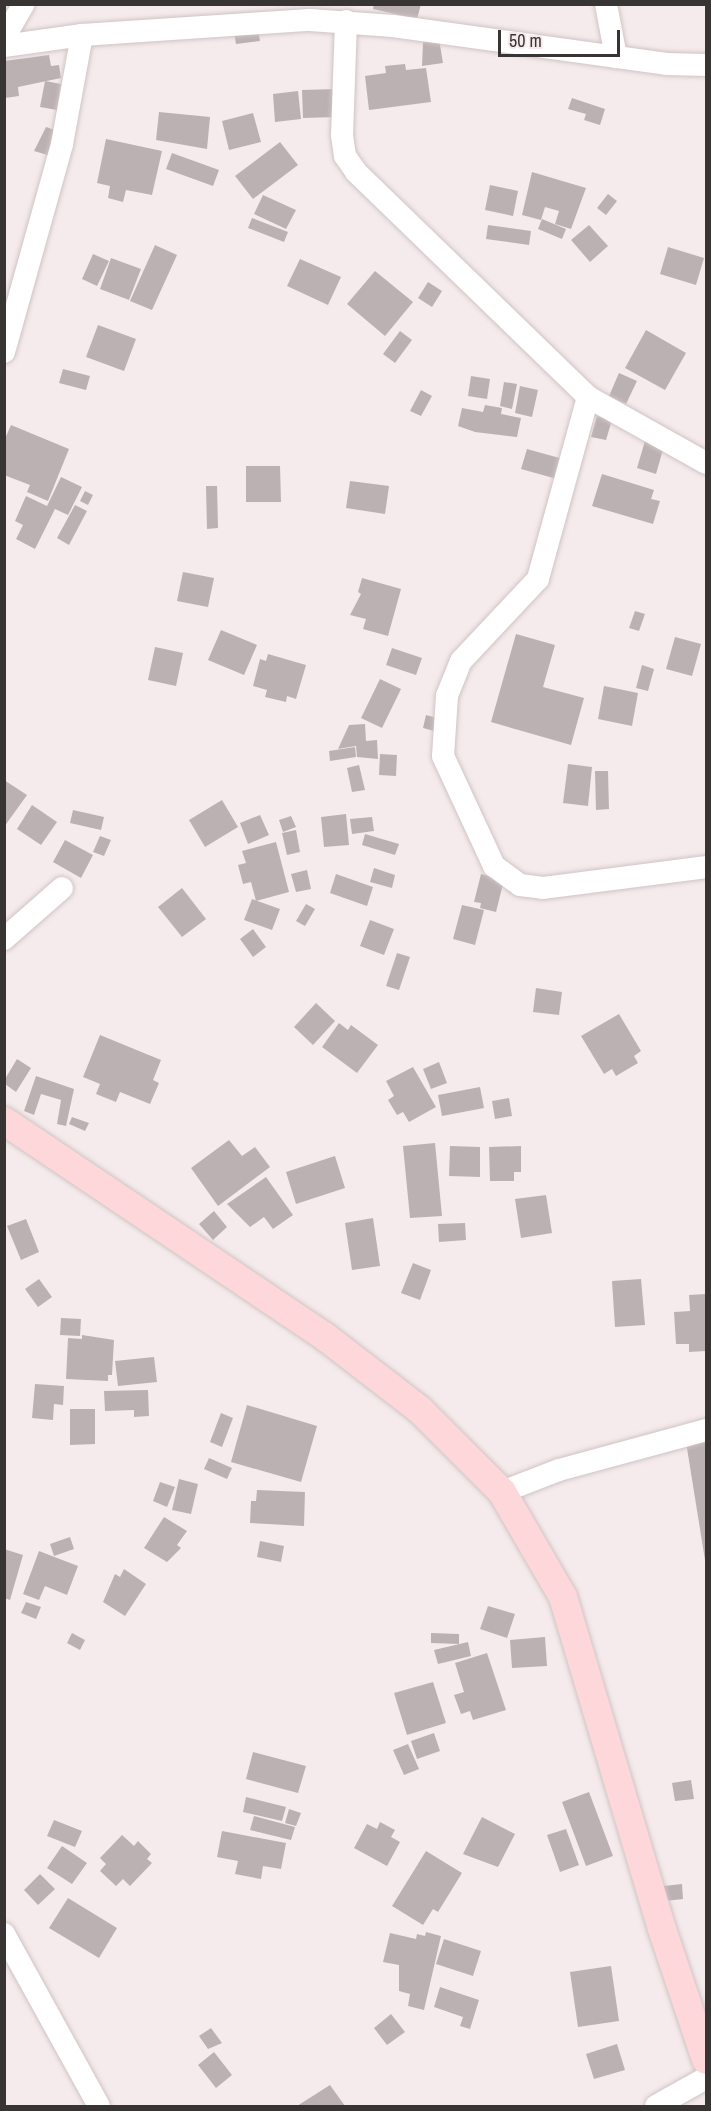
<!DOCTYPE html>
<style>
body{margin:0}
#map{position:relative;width:711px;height:2111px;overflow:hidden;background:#f6ebec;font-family:"Archivo Narrow",sans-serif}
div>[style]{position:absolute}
.building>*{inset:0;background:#bcb1b2}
.roads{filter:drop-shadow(0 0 2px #cfc4c4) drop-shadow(0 0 2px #cfc4c4)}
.minor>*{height:22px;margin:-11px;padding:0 11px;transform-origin:11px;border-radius:11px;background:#fff}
.major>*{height:28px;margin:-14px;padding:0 14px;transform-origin:14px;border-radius:14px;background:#fdd7da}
span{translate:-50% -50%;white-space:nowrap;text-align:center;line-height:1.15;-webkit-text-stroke:4.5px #f6ebec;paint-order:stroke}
.frame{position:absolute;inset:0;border:6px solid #383434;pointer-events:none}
.scale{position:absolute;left:498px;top:30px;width:122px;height:27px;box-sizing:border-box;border:3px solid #383434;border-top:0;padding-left:8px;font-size:18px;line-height:21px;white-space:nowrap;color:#383434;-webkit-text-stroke:4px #f6ebec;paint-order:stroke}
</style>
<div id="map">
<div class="building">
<i style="clip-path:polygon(374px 4px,421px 4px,417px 19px,373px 9px)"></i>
<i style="clip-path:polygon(258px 29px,260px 41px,236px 44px,234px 32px)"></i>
<i style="clip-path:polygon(439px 39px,443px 63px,422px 66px,423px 42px)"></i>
<i style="clip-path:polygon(49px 55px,51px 66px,59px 65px,61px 78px,18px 87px,19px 96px,5px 98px,4px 61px)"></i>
<i style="clip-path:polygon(405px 64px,406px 70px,426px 68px,431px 102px,369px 110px,365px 76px,386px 73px,385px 66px)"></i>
<i style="clip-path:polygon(45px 81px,61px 84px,57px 110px,40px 107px)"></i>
<i style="clip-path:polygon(337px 89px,338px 117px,303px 118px,302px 90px)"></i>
<i style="clip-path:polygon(298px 91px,301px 119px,275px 122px,273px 94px)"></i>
<i style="clip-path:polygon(572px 98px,605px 109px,600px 125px,584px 120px,586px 114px,568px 109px)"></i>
<i style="clip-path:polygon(159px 112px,210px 117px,207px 149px,156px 140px)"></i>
<i style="clip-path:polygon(253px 113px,261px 142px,229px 150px,222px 121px)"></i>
<i style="clip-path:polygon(46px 127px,58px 131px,51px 156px,34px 151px)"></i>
<i style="clip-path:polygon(106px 139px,162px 151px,152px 195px,126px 190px,123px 202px,108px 198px,110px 186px,97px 183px)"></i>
<i style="clip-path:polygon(280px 142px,298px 165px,253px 199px,235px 176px)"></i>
<i style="clip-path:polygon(172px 153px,219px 170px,213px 186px,166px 169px)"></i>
<i style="clip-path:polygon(532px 172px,586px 188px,571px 229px,555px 224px,559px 211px,545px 207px,541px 220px,522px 215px)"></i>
<i style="clip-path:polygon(490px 185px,518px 191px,513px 216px,485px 210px)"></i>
<i style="clip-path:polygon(608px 194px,617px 201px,606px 215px,597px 208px)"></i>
<i style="clip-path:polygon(263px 195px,296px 210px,286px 229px,254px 214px)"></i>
<i style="clip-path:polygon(252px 218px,288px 232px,284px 242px,248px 228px)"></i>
<i style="clip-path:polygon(542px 219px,566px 229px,562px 239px,538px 229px)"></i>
<i style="clip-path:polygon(488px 225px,531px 231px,529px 245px,486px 239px)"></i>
<i style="clip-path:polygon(589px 225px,608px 246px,590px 262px,571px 240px)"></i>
<i style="clip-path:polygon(155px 245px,177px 255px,152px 310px,130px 301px)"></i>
<i style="clip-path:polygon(668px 247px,704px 258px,696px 285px,660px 274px)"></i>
<i style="clip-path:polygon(93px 254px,109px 261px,97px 286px,82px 279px)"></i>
<i style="clip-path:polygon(111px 258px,141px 269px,129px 300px,100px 289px)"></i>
<i style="clip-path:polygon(300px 259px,341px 277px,328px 305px,287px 286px)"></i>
<i style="clip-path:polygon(375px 271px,413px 302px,385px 336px,347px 304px)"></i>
<i style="clip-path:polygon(428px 282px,442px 291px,432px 307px,418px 298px)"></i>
<i style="clip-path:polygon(98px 325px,136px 339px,124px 371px,86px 357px)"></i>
<i style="clip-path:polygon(646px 330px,686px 353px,665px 390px,625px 368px)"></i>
<i style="clip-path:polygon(400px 331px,412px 340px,395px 363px,383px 354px)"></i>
<i style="clip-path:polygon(63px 369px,90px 376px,86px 390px,59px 383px)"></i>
<i style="clip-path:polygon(619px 373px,637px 381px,626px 404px,609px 396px)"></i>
<i style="clip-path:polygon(471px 376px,490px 379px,487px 399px,468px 396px)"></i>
<i style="clip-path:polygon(504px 382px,517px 384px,512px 409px,500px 406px)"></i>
<i style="clip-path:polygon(520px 386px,538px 390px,532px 417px,515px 413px)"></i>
<i style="clip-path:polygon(421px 390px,432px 396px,421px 416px,410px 411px)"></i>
<i style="clip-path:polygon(485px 405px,502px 408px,501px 414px,521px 418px,517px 437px,475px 432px,458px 426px,462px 408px,483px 412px)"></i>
<i style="clip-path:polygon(597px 416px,612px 420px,606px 440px,591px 437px)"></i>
<i style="clip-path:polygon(11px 425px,69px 449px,48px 501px,27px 492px,30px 485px,4px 475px,4px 441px)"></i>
<i style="clip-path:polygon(645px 441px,664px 446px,656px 474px,637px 468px)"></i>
<i style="clip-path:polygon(527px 449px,563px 459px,557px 479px,521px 469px)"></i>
<i style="clip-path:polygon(246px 466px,280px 466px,281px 502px,246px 502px)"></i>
<i style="clip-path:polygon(602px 474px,654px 490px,651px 499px,660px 501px,653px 524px,592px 506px)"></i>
<i style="clip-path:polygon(61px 477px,82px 487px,68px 515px,55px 509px,35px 549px,16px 539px,23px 525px,15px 521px,26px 496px,47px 506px)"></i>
<i style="clip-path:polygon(350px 481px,389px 486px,385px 514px,346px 508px)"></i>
<i style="clip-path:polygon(206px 486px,217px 486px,218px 528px,207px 529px)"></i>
<i style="clip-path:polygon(85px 491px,93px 495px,88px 505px,80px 501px)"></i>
<i style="clip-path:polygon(75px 505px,87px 511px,69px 545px,57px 538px)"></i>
<i style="clip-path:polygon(183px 572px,214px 578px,208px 607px,177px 601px)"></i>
<i style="clip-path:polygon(362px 578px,401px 589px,388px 636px,363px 629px,366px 619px,350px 615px,361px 594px,358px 592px)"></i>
<i style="clip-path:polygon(635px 611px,645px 614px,639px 631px,629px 628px)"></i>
<i style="clip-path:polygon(221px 630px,257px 645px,244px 675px,208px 660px)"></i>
<i style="clip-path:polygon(516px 634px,555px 645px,543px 687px,584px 698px,571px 745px,491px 722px)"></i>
<i style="clip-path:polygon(675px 637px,701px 644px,692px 676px,666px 669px)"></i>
<i style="clip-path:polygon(155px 647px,183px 653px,176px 686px,148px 680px)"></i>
<i style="clip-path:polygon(392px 648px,422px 658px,416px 675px,386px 665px)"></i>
<i style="clip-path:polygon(268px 654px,306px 665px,296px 699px,287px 696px,286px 702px,265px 697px,267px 690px,253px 686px,260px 659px,266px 661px)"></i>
<i style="clip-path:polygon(642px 665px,654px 669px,648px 691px,636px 688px)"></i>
<i style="clip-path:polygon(380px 679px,401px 689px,382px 728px,361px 718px)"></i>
<i style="clip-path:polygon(604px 686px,638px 693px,632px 726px,598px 719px)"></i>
<i style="clip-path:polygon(426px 715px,437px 718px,434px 731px,423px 728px)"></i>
<i style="clip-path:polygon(365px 724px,366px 741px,377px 740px,378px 759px,357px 757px,356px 746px,338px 749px,349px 725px)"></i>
<i style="clip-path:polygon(355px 747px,356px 757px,330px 761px,329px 751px)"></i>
<i style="clip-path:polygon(380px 754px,397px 755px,396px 776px,379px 775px)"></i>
<i style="clip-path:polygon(568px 764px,592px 767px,588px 806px,563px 803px)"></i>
<i style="clip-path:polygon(359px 765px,365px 790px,352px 792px,347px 768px)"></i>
<i style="clip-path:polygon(595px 771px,608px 771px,609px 809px,596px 810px)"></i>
<i style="clip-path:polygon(4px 780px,27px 795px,4px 827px)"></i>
<i style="clip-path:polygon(222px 800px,238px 827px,205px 847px,189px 820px)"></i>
<i style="clip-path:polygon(32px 805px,57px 822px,41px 845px,17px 829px)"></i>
<i style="clip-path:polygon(73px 810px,104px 817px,101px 830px,70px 823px)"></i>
<i style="clip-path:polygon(346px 814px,349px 845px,324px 847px,321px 817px)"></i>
<i style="clip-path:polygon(260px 815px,269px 835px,248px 844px,240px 823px)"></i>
<i style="clip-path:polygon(291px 816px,296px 827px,283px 832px,279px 820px)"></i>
<i style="clip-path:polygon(372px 817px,374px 831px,352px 834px,350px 819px)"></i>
<i style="clip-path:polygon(296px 830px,300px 852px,287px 855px,282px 833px)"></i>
<i style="clip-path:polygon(365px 834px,399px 844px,395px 855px,362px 845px)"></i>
<i style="clip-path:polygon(100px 836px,111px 840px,104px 856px,93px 852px)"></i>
<i style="clip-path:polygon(65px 840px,93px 855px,81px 878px,53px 862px)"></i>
<i style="clip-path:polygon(276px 842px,289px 892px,256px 901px,251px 882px,243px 884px,238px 865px,246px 863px,242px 851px)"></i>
<i style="clip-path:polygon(374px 868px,395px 875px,392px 888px,370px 882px)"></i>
<i style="clip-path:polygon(307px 870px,311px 889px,296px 892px,291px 874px)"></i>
<i style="clip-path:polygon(336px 874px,373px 887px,367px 906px,330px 893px)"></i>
<i style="clip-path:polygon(481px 874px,504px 880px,496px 912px,480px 908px,481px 903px,474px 902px)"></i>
<i style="clip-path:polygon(182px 888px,206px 919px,182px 937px,158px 907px)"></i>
<i style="clip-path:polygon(252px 899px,280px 909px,272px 930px,244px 920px)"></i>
<i style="clip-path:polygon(306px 904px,315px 909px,305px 926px,296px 921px)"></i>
<i style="clip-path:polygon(462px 905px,484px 910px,475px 945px,453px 939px)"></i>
<i style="clip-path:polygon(370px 920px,394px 929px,384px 955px,360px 946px)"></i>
<i style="clip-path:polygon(253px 929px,266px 947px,253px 957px,240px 939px)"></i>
<i style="clip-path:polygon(397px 953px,410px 957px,399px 990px,386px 986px)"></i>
<i style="clip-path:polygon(536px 988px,562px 992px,559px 1015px,533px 1012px)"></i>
<i style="clip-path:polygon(316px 1003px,335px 1021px,313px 1045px,294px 1027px)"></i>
<i style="clip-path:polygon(619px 1014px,641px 1051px,634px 1056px,638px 1063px,616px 1076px,612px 1069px,604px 1074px,581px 1036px)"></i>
<i style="clip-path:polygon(339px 1023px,348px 1030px,351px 1025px,378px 1045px,357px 1073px,322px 1047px)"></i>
<i style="clip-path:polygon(100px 1035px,161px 1060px,153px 1080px,159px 1083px,150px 1104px,120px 1092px,116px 1102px,96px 1094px,100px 1084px,83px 1077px)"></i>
<i style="clip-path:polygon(17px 1059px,31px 1068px,16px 1092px,5px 1084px,5px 1079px)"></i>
<i style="clip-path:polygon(439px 1062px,447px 1083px,431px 1089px,423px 1069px)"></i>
<i style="clip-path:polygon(413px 1067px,436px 1107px,409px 1122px,403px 1112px,397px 1115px,388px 1100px,394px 1096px,386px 1081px)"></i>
<i style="clip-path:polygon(36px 1076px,74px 1089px,66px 1126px,57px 1124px,61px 1100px,41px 1094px,34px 1115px,24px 1111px)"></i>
<i style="clip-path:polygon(480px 1087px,484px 1108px,442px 1116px,438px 1095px)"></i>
<i style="clip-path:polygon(509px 1098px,512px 1116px,495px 1119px,492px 1101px)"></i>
<i style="clip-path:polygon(72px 1117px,89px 1123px,85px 1131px,69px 1124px)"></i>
<i style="clip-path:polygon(229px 1140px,242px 1156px,255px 1147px,270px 1167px,218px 1206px,191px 1168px)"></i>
<i style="clip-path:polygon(435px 1143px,442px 1216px,410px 1218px,403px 1146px)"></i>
<i style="clip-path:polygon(450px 1146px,480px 1147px,480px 1177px,449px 1176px)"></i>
<i style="clip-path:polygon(521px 1146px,521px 1172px,514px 1172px,514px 1181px,490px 1181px,489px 1147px)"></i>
<i style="clip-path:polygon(335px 1156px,345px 1188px,296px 1204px,286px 1172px)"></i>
<i style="clip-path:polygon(266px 1177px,293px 1215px,273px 1229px,264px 1217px,250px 1227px,227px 1204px)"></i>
<i style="clip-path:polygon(546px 1195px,552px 1233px,521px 1238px,515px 1199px)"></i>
<i style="clip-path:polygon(214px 1211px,227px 1227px,213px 1240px,199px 1224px)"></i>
<i style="clip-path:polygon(373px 1218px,380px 1266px,352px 1270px,345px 1223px)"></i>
<i style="clip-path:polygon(26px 1219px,39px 1252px,21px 1260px,7px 1226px)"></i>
<i style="clip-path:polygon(465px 1223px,466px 1240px,439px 1242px,438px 1224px)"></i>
<i style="clip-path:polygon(413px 1263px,431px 1270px,420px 1300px,401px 1293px)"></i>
<i style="clip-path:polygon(39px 1279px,52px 1297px,38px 1307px,25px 1289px)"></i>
<i style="clip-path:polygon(641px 1279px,645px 1325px,615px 1327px,612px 1281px)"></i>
<i style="clip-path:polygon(706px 1294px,706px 1351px,689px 1352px,689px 1344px,676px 1344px,674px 1312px,690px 1311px,689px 1295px)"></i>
<i style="clip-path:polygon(61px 1318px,81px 1319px,80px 1336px,60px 1335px)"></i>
<i style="clip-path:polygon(82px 1335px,114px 1340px,112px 1375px,108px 1375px,108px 1381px,66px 1379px,68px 1338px,82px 1339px)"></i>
<i style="clip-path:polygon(154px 1357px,157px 1382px,118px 1386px,115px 1361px)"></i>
<i style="clip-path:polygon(35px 1384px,64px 1386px,63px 1405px,54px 1404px,53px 1420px,32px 1418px)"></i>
<i style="clip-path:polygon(148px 1390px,149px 1416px,134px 1417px,134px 1410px,105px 1411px,104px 1391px)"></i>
<i style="clip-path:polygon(247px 1405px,317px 1426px,301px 1482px,231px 1462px)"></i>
<i style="clip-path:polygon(70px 1409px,95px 1409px,95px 1444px,70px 1445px)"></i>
<i style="clip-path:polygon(221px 1413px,233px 1418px,222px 1447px,210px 1442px)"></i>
<i style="clip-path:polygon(706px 1439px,706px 1559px,705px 1560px,686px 1442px)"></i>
<i style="clip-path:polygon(209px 1458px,232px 1468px,227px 1479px,204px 1469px)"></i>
<i style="clip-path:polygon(179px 1479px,198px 1484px,191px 1514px,172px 1510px)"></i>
<i style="clip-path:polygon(160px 1482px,175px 1487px,167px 1507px,153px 1501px)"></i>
<i style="clip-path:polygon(257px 1490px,305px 1492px,304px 1526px,250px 1523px,251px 1501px,256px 1501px)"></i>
<i style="clip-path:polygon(164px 1517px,187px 1531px,177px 1545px,181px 1548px,167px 1562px,144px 1548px)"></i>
<i style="clip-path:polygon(70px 1537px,74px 1549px,54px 1556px,50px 1544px)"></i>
<i style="clip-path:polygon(260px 1541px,284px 1546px,281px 1562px,257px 1557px)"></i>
<i style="clip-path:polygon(4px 1549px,23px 1555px,10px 1600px,4px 1598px)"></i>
<i style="clip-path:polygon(39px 1551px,78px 1566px,67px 1595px,45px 1586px,39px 1600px,23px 1594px)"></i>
<i style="clip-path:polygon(124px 1569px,146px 1584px,125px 1616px,103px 1602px,115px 1574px,120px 1577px)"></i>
<i style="clip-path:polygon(26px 1602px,41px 1607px,36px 1619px,21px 1613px)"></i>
<i style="clip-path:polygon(488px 1606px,515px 1614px,507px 1638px,480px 1629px)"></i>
<i style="clip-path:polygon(72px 1633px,85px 1640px,80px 1650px,67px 1643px)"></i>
<i style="clip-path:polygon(431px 1633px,459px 1634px,459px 1644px,431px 1643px)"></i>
<i style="clip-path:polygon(545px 1637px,547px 1666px,512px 1668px,510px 1640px)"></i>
<i style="clip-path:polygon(468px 1642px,471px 1656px,438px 1664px,434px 1650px)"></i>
<i style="clip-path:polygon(487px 1653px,506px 1710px,473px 1720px,470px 1711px,461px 1714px,454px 1695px,464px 1692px,455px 1663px)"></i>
<i style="clip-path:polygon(433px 1682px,446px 1723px,407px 1735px,394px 1693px)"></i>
<i style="clip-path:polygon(434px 1733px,440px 1751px,417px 1759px,411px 1741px)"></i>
<i style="clip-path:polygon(408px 1744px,419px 1769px,404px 1775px,393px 1750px)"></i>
<i style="clip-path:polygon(253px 1752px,306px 1766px,298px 1793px,246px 1779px)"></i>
<i style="clip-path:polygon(691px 1780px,694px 1799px,675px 1801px,672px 1783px)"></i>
<i style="clip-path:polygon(589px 1792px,613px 1856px,586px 1866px,562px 1802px)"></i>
<i style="clip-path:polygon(246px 1797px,286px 1807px,282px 1821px,243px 1812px)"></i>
<i style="clip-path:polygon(289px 1809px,301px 1813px,296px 1826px,285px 1823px)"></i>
<i style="clip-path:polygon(254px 1816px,295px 1827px,291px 1840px,250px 1830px)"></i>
<i style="clip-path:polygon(482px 1817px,515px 1834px,498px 1867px,463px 1854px)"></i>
<i style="clip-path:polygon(54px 1820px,82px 1831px,75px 1847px,47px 1836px)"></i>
<i style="clip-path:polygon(380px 1822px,395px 1830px,391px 1837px,400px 1842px,387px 1866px,354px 1848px,367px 1824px,377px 1829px)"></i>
<i style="clip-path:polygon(566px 1829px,579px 1865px,560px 1872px,547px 1835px)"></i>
<i style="clip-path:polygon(222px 1831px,286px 1843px,281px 1869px,263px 1866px,261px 1879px,235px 1874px,238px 1861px,217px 1857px)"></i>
<i style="clip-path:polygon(122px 1835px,134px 1846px,138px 1841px,151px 1854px,147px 1859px,152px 1863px,130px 1886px,123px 1879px,116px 1886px,100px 1871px,106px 1864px,100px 1858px)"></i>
<i style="clip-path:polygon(62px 1846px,87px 1863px,72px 1884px,47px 1868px)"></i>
<i style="clip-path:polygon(426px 1851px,462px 1873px,438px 1912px,433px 1909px,423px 1925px,392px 1906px)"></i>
<i style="clip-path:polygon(40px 1874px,55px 1889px,38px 1905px,24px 1890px)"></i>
<i style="clip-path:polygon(682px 1884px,683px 1899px,665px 1901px,664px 1886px)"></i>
<i style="clip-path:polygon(68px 1898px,117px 1928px,99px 1958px,49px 1928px)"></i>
<i style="clip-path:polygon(426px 1932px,441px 1936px,424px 2010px,408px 2006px,410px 1994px,399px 1991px,399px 1965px,383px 1962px,390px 1933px,416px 1939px,417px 1934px,425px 1936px)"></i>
<i style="clip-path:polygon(444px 1939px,481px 1951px,473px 1976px,436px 1964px)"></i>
<i style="clip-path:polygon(611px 1966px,619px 2021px,578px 2027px,570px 1972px)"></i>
<i style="clip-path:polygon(440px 1987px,479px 2000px,470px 2029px,460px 2026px,463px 2017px,434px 2007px)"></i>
<i style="clip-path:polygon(391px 2014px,405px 2032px,387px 2045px,374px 2028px)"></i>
<i style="clip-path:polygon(211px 2028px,222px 2043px,208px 2049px,199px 2036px)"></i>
<i style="clip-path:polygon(617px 2044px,625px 2070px,594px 2079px,586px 2054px)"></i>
<i style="clip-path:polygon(214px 2052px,232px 2075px,216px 2088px,198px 2065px)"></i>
<i style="clip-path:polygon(330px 2085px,345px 2106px,297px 2106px)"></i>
</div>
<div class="roads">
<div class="minor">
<i style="left:606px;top:4px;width:54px;rotate:79.3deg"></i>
<i style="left:346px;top:21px;width:114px;rotate:92deg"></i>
<i style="left:342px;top:135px;width:21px;rotate:82deg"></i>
<i style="left:345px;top:156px;width:19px;rotate:55deg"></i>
<i style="left:356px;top:172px;width:323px;rotate:44.1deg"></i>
<i style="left:588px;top:397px;width:135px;rotate:29.2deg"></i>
<i style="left:4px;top:38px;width:39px;rotate:-60deg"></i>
<i style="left:4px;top:46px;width:79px;rotate:-8deg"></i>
<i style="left:82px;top:35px;width:228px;rotate:-3.8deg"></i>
<i style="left:310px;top:20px;width:83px;rotate:4.1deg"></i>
<i style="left:393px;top:26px;width:276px;rotate:7.9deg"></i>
<i style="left:666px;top:64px;width:40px;rotate:1.4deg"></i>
<i style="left:4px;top:352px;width:216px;rotate:-74.4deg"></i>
<i style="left:62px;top:144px;width:111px;rotate:-79.6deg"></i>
<i style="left:588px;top:397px;width:189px;rotate:105.4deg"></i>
<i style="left:538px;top:579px;width:112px;rotate:133.2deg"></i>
<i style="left:461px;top:661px;width:38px;rotate:112deg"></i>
<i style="left:447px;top:696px;width:60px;rotate:93.8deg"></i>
<i style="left:443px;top:756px;width:121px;rotate:65.1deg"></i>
<i style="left:494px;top:866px;width:32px;rotate:36deg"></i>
<i style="left:520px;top:885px;width:23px;rotate:7deg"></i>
<i style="left:543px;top:888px;width:164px;rotate:-7.3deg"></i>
<i style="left:4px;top:939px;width:77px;rotate:-41.3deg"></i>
<i style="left:502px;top:1492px;width:61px;rotate:-21.1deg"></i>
<i style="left:559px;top:1470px;width:152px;rotate:-15.2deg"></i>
<i style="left:4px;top:1934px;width:196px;rotate:61.1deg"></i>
<i style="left:656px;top:2106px;width:57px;rotate:-29.2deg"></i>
</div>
<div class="major">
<i style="left:4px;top:1121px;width:386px;rotate:33.9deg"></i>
<i style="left:324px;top:1336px;width:121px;rotate:37.6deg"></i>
<i style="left:420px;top:1410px;width:116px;rotate:45deg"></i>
<i style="left:502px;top:1492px;width:121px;rotate:59.8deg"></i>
<i style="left:563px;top:1597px;width:346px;rotate:73.4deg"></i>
<i style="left:662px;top:1929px;width:138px;rotate:71.4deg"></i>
</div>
</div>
<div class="frame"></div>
<div class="scale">50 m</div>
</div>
